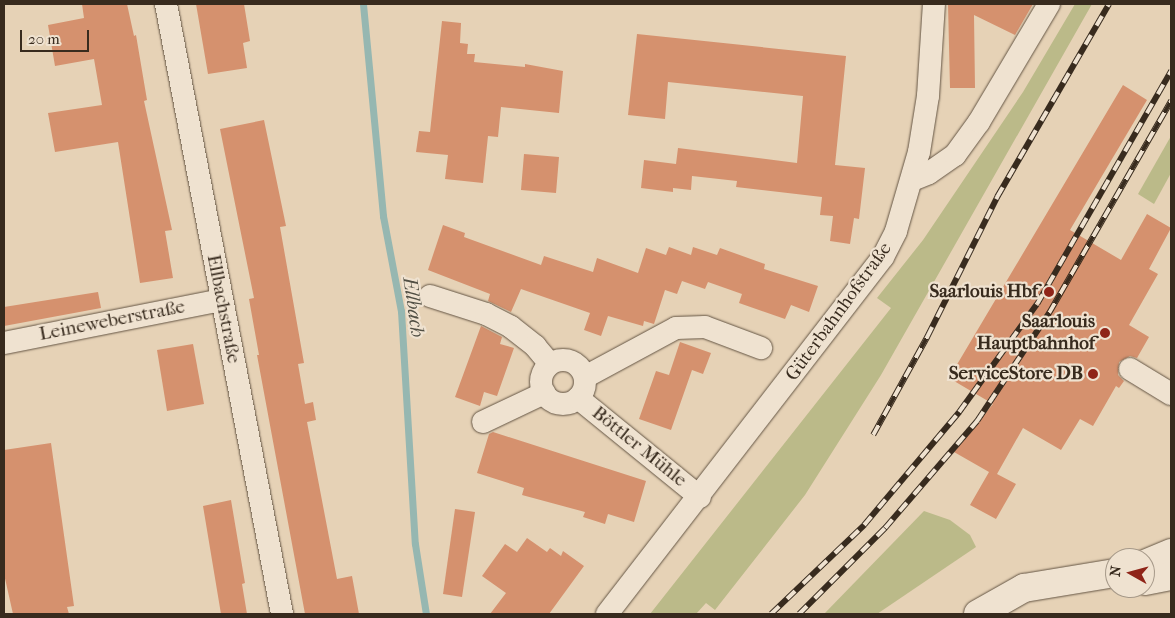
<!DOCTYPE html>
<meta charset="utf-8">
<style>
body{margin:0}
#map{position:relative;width:1175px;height:618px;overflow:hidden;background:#e6d2b6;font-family:"IM FELL French Canon",serif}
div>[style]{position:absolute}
.green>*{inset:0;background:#bbba89}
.stream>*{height:7px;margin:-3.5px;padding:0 3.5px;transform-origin:3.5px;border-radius:3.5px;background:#96b7b1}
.building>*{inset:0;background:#d5916e}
.roads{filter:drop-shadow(0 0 1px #645544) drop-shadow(0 0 1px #645544)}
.street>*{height:22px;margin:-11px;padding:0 11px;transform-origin:11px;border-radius:11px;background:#efe2d0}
.street>.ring{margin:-11px;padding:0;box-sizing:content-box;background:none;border:22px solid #efe2d0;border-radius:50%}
.secondary>*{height:28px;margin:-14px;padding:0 14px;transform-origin:14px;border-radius:14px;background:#efe2d0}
.rail>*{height:5.5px;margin-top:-2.75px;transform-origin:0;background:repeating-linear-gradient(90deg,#efe2d0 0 11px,#382b1e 0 22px);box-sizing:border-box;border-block:1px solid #382b1e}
.dots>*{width:14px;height:14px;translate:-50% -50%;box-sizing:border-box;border:2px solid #efe2d0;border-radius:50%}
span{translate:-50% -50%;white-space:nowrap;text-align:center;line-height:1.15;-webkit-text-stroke:4.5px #efe2d0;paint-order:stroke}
.poi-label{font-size:19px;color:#382b1e;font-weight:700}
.right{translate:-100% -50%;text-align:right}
.street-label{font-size:19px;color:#382b1e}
.water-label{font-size:20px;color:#504e43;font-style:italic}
.frame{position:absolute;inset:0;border:5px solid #382b1e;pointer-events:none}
.north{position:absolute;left:1105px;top:548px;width:50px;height:50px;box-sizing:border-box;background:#efe2d0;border:1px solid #a69989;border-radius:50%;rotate:277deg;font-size:14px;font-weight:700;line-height:20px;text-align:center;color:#382b1e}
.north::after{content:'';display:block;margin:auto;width:18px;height:22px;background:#8f2418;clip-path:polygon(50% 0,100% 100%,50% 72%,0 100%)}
.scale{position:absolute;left:20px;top:30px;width:69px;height:22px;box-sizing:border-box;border:2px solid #382b1e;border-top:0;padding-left:6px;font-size:15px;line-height:18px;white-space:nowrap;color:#382b1e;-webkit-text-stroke:4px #efe2d0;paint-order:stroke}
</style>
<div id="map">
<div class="green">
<i style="clip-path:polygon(1075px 4px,1092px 4px,881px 375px,805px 495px,715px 610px,706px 603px,696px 614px,650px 614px,891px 308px,877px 298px,923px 240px,1023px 92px)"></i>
<i style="clip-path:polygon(1171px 136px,1171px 173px,1154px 204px,1138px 194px)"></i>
<i style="clip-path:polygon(924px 511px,950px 520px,970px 535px,976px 547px,877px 614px,824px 614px)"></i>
</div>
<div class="stream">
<i style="left:363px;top:4px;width:213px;rotate:84.6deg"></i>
<i style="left:383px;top:216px;width:97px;rotate:79.3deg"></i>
<i style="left:401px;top:311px;width:233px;rotate:86.6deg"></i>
<i style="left:415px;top:544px;width:71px;rotate:81.1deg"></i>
</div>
<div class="building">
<i style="clip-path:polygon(82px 4px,127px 4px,134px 36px,136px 35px,147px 100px,144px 101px,172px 230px,165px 231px,173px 278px,140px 283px,118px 142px,55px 152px,48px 113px,102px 105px,94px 59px,55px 66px,48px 25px,84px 18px)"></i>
<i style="clip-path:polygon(196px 4px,244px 4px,250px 41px,243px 43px,247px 68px,208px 74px)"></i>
<i style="clip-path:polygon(948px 4px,1033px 4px,1015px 35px,974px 15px,975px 88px,950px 88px)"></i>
<i style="clip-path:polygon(442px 21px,461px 23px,460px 43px,468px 44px,467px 54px,475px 54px,474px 62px,525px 67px,525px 64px,563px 71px,559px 113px,501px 107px,498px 137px,488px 136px,483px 183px,445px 179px,448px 155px,416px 152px,419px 131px,430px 132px)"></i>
<i style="clip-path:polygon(637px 34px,846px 56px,835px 165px,865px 168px,859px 219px,854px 218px,850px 244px,830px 241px,833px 216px,820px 215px,822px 197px,736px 187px,737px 181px,692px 176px,691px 190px,673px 188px,673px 192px,641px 188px,644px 160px,676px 164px,678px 148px,797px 163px,803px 96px,668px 82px,665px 119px,628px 115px)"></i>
<i style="clip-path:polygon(1123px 85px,1147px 100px,1070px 230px,1121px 260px,1147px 214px,1171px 228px,1149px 269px,1158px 274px,1129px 325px,1149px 337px,1137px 358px,1130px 356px,1119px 362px,1118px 375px,1124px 381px,1119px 388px,1116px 386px,1093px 426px,1080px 419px,1061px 450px,1023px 428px,997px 474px,1016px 484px,996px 519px,970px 505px,989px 472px,954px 452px,993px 404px,949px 378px)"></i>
<i style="clip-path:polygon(264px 120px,286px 226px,280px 227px,304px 363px,298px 364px,305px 404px,313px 402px,316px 420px,307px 422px,337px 579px,352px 576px,359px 614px,305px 614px,257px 355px,259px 355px,249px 299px,254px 298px,220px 129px)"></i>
<i style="clip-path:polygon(524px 154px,559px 157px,556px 193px,521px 190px)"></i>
<i style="clip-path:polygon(443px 225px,465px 233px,464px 237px,541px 265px,544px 256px,593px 272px,597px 258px,638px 273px,646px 248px,666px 255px,669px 247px,691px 255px,693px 247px,717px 255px,720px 248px,765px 264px,764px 269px,818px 286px,809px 312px,791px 305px,785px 319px,739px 303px,742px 294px,708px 282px,705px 289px,682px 281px,677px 294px,665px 290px,654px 324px,644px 321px,643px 326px,608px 316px,601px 336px,584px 330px,590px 313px,521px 289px,511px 312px,488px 301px,490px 294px,428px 270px)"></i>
<i style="clip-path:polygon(98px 292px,101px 308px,4px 326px,4px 307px)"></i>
<i style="clip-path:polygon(481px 326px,502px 337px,500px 344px,514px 348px,497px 396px,484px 392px,480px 406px,455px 397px)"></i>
<i style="clip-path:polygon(680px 342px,711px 353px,703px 374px,692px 370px,671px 430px,639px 419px,656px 371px,669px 375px)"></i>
<i style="clip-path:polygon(193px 344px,204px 404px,167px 411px,157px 350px)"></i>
<i style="clip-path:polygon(493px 432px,646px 481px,634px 522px,608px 514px,605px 524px,583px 517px,585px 512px,522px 495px,524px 488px,477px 473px,489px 434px)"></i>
<i style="clip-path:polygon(51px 443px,74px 606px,67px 607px,69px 614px,13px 614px,4px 574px,4px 450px)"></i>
<i style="clip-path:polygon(231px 500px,245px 583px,242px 584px,247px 614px,221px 614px,203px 506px)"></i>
<i style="clip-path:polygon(455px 509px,475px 512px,462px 597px,443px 594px)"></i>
<i style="clip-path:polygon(527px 538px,547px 552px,550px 548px,561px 556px,563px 551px,584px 566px,549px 614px,490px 614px,506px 593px,482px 576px,505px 544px,517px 552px)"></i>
</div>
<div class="roads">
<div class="street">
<i style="left:166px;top:4px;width:621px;rotate:79.23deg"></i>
<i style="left:912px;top:180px;width:18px;rotate:-22deg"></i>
<i style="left:929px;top:173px;width:32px;rotate:-35deg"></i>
<i style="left:955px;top:155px;width:41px;rotate:-54deg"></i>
<i style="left:979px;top:122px;width:137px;rotate:-59.3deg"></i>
<i style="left:430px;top:296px;width:59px;rotate:17.8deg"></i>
<i style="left:486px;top:314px;width:28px;rotate:27deg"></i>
<i style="left:511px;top:327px;width:31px;rotate:38deg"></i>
<i style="left:535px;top:346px;width:23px;rotate:50deg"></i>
<i style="left:4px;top:343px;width:221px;rotate:-11.2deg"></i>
<i class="ring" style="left:541px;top:360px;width:22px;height:22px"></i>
<i style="left:1130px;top:369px;width:48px;rotate:31.4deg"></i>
<i style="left:585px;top:377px;width:103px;rotate:-28.3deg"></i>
<i style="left:676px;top:328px;width:29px;rotate:-2deg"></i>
<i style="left:705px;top:327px;width:60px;rotate:20.6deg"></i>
<i style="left:578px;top:398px;width:157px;rotate:39.1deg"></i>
<i style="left:483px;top:422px;width:68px;rotate:-25.4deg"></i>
<i style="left:607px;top:614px;width:451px;rotate:-52.3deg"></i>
<i style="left:883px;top:257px;width:29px;rotate:-63deg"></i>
<i style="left:896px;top:231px;width:82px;rotate:-73.8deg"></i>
<i style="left:919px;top:152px;width:57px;rotate:-80.9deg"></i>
<i style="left:928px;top:96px;width:92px;rotate:-86.3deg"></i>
</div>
<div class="secondary">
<i style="left:1145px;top:564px;width:28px;rotate:-23deg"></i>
<i style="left:1145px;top:581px;width:26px;rotate:-11deg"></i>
<i style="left:978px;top:614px;width:53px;rotate:-29.5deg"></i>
<i style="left:1024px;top:588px;width:92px;rotate:-9.4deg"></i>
</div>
</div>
<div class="rail">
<i style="left:873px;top:435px;width:112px;rotate:-61.1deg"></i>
<i style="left:927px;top:337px;width:157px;rotate:-63.4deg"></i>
<i style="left:997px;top:197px;width:223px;rotate:-59.9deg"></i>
<i style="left:771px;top:614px;width:129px;rotate:-43.7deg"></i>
<i style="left:864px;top:525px;width:148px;rotate:-49.9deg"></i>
<i style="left:959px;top:412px;width:133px;rotate:-54.2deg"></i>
<i style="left:1037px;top:304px;width:269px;rotate:-60.1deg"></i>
<i style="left:799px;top:614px;width:122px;rotate:-45deg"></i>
<i style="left:885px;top:528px;width:141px;rotate:-49.3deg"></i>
<i style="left:977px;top:421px;width:130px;rotate:-56.3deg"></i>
<i style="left:1049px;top:313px;width:245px;rotate:-60.1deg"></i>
</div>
<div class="dots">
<i style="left:1049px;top:292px;background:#8f2418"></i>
<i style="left:1105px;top:333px;background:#8f2418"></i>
<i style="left:1093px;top:374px;background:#8f2418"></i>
</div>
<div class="poi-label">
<span class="right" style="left:1038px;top:292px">Saarlouis Hbf</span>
<span class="right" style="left:1095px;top:333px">Saarlouis<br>Hauptbahnhof</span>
<span class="right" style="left:1083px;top:374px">ServiceStore DB</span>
</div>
<div class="street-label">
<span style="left:223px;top:309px;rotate:79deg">Ellbachstraße</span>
<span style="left:839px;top:312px;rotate:-54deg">Güterbahnhofstraße</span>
<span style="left:112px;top:321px;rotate:-11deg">Leineweberstraße</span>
<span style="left:639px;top:447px;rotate:39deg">Böttler Mühle</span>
</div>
<div class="water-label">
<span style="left:414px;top:307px;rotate:82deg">Ellbach</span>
</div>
<div class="frame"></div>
<div class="north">N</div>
<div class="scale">20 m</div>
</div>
